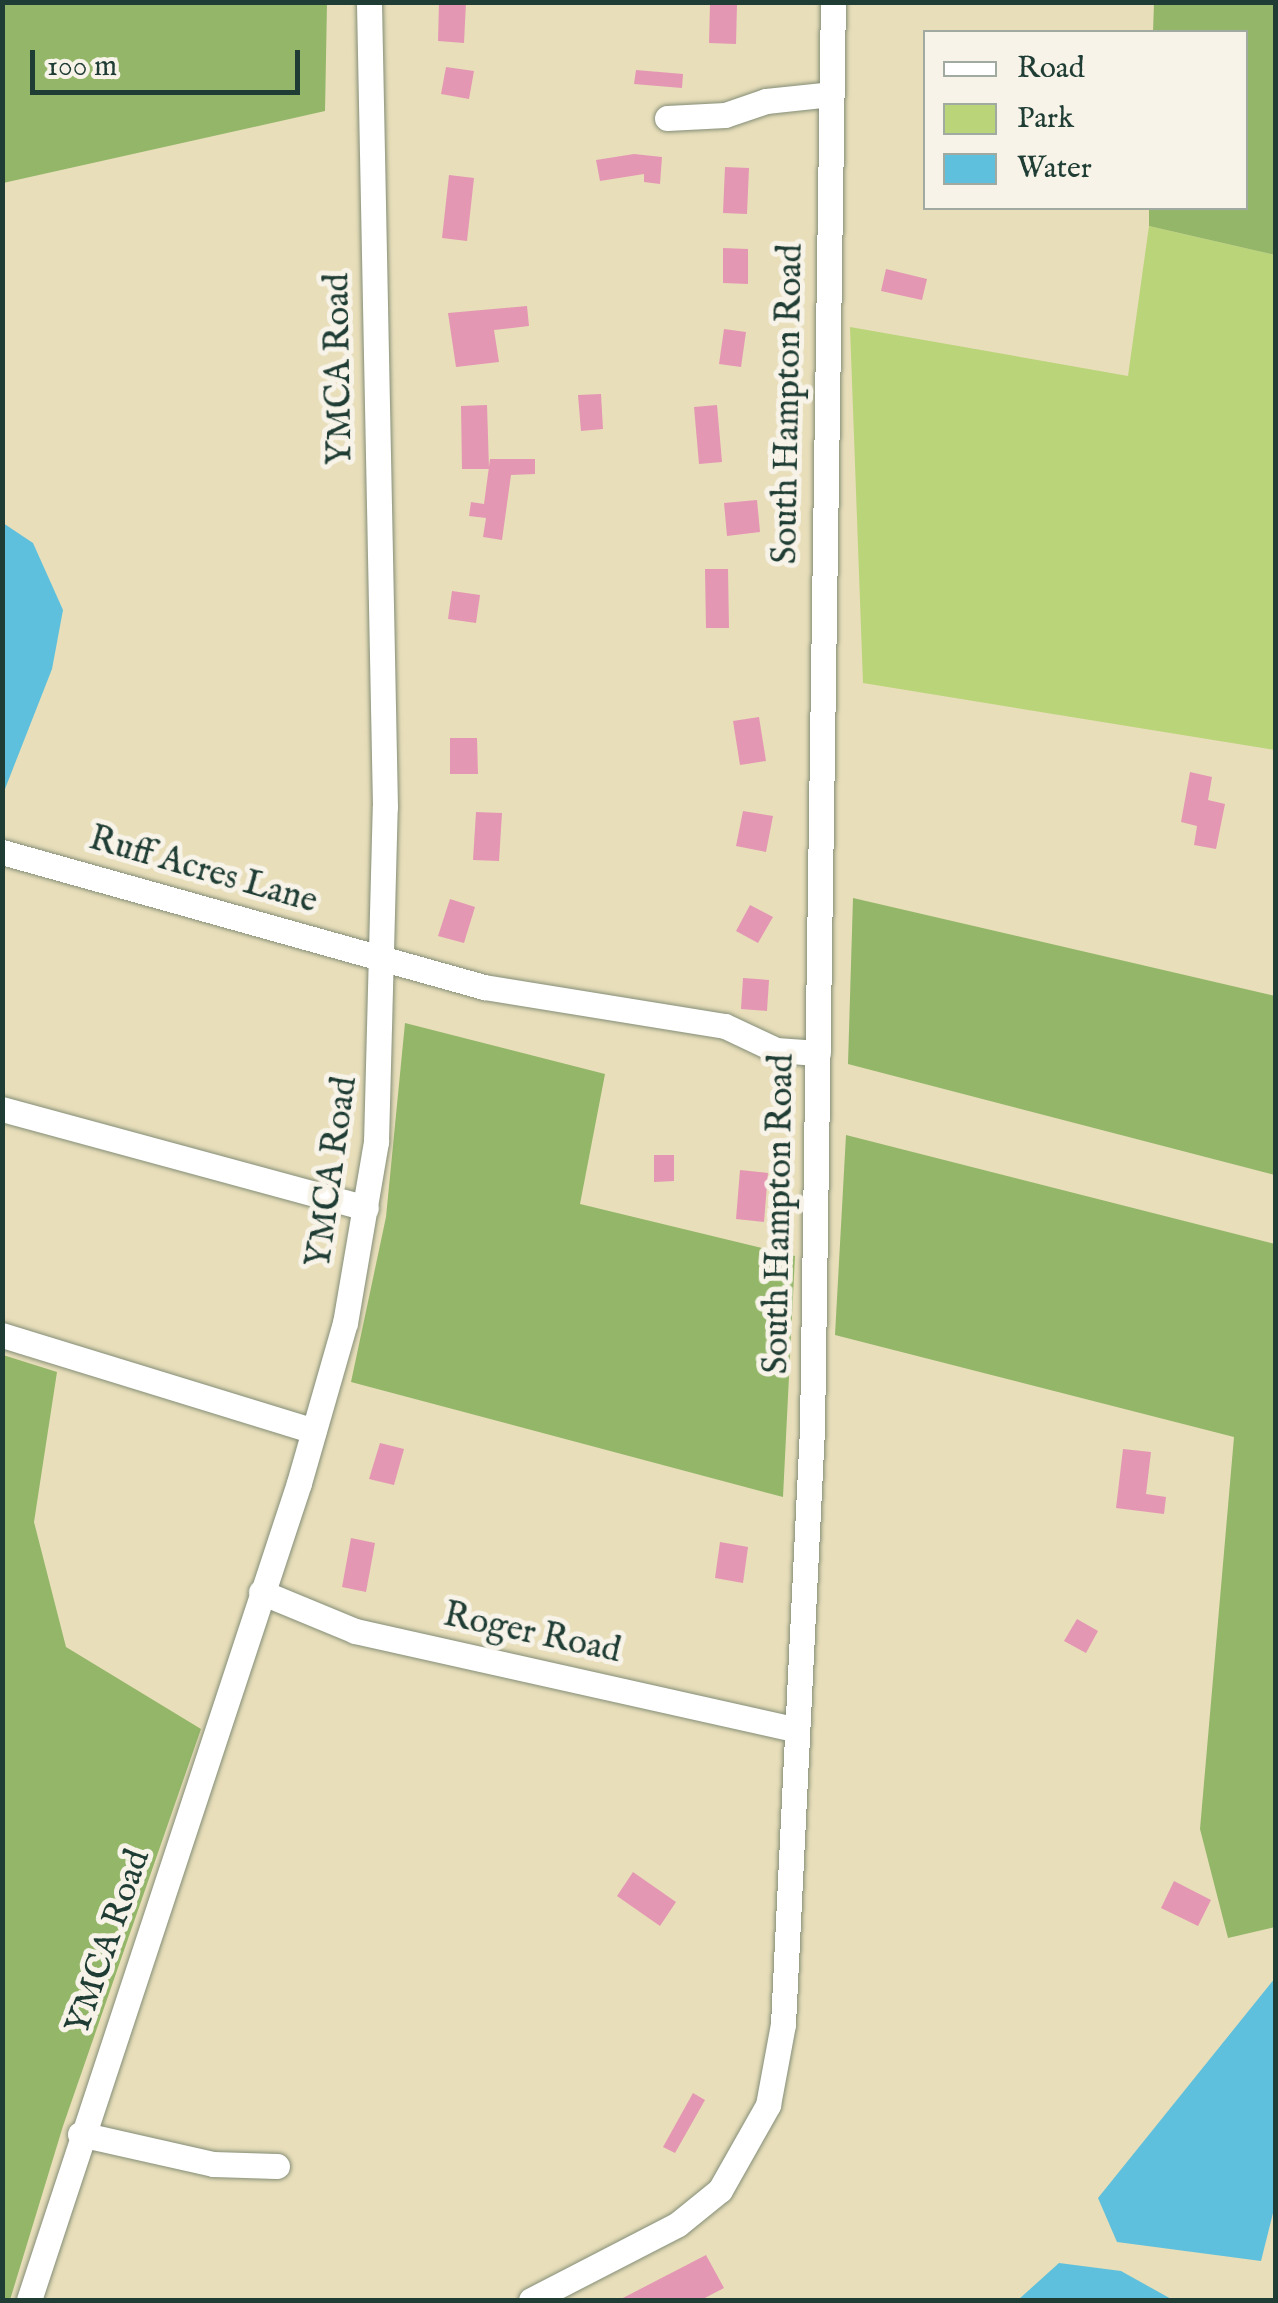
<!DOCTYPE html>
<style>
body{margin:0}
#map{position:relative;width:1278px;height:2303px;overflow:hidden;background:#e8deba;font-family:"IM FELL English",serif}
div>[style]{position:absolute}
.green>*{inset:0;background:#bad479}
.forest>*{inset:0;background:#93b669}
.water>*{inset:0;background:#5ec0dc}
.building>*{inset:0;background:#e497b3}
.roads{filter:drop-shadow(0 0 2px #848e77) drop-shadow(0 0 2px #848e77)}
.minor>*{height:25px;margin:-12.5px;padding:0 12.5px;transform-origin:12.5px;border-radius:12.5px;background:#fff}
span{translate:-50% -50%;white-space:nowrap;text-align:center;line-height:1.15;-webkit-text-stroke:10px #f7f3e8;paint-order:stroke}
.street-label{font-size:35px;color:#1f3d34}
.frame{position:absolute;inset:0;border:5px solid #1f3d34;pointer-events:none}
.legend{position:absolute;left:923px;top:30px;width:325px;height:180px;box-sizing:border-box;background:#f7f3e8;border:2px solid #a1aaa0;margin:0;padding:12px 18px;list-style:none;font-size:30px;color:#1f3d34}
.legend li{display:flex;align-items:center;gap:20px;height:50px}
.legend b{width:50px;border:2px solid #a1aaa0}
.scale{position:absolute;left:30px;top:50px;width:270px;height:45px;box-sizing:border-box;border:5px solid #1f3d34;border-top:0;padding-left:12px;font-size:30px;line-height:35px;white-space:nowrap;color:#1f3d34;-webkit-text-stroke:8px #f7f3e8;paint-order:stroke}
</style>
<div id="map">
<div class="green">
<i style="clip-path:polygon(1149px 226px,1275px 255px,1275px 750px,863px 683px,850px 327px,1128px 376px)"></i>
</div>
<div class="forest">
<i style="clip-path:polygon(2px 3px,327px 3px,325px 111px,3px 183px)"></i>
<i style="clip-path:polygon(1154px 3px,1275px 3px,1275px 255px,1149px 226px,1149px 208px,1246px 208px,1246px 32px,1153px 32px)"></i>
<i style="clip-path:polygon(853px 898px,1275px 996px,1275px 1175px,848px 1064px)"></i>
<i style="clip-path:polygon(405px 1023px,605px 1074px,580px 1204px,795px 1256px,783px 1497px,351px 1382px,386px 1217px)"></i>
<i style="clip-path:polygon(846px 1135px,1275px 1244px,1275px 1927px,1228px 1938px,1200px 1829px,1234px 1437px,835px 1335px)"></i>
<i style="clip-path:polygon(3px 1355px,57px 1372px,34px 1522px,66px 1647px,201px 1729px,63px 2126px,10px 2300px,2px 2300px)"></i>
</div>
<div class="water">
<i style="clip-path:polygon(3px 523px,33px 543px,63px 610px,52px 669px,3px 794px)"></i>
<i style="clip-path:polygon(1275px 1978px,1275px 2205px,1261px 2261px,1117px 2242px,1098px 2198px)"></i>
<i style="clip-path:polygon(1059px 2263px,1121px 2271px,1173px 2300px,1018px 2300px)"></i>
</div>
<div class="building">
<i style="clip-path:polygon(439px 2px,466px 2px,464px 43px,438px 41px)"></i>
<i style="clip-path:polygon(710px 3px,737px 4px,736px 44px,709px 43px)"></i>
<i style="clip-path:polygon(446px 67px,474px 71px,469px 99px,441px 94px)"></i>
<i style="clip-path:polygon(636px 70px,683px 74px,682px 88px,634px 84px)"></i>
<i style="clip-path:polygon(634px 154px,662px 157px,660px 184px,644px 182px,644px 174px,600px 181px,596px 160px)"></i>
<i style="clip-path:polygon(725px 167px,749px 168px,747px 214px,723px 213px)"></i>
<i style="clip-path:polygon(449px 175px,474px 178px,467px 241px,442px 238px)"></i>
<i style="clip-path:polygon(723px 248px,748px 249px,748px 284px,723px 283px)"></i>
<i style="clip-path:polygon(886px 269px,927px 279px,922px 300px,881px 291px)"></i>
<i style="clip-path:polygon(527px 306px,529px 326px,494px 330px,499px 362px,456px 367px,448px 313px)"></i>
<i style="clip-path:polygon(724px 329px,746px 332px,741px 367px,719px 364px)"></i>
<i style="clip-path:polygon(601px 394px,603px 429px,581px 431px,578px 395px)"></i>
<i style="clip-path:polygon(487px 405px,489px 469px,462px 469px,461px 406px)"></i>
<i style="clip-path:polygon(717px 405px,722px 462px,699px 464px,694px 407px)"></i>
<i style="clip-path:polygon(490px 459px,535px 459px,535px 474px,511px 475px,502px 540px,483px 537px,486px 518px,469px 516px,471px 502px,484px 504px)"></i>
<i style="clip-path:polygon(757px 500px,760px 532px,727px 536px,724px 503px)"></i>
<i style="clip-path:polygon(705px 569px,728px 569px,729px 628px,706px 628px)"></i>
<i style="clip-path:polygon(452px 591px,480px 595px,476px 623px,448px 619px)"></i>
<i style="clip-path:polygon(759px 717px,766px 761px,740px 765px,733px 721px)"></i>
<i style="clip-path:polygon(450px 738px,477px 738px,478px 774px,450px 774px)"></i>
<i style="clip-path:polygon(1190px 772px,1212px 777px,1208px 800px,1225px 804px,1216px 849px,1194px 845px,1197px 826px,1181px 822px)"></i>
<i style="clip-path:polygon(743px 811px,773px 816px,766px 852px,736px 846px)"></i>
<i style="clip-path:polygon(476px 812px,502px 813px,499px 861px,473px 860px)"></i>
<i style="clip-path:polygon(450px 899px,475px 907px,464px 943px,438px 936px)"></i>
<i style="clip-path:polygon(750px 905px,773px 917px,758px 943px,736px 931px)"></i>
<i style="clip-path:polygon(743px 978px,769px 980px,767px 1011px,741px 1009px)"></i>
<i style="clip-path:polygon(654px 1155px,674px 1155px,674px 1181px,654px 1182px)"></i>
<i style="clip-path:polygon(740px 1170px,768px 1173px,764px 1222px,736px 1219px)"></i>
<i style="clip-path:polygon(380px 1443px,404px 1449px,394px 1485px,369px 1479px)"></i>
<i style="clip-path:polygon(1123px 1449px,1151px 1452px,1146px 1494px,1166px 1497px,1164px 1514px,1116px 1508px)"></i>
<i style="clip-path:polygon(351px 1538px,375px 1543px,366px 1592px,342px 1587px)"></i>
<i style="clip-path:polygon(720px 1542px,748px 1547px,743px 1583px,715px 1578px)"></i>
<i style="clip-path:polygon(1077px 1619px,1098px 1631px,1086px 1653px,1064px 1641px)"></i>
<i style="clip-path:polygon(633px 1872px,676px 1902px,660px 1926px,617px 1896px)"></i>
<i style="clip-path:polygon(1174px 1881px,1211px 1900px,1198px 1926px,1161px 1908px)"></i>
<i style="clip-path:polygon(693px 2093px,705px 2100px,675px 2153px,663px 2147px)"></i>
<i style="clip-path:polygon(706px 2255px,724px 2288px,701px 2300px,619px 2300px)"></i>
</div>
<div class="roads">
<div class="minor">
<i style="left:667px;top:118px;width:58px;rotate:-3deg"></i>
<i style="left:725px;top:115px;width:43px;rotate:-18.9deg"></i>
<i style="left:766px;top:101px;width:65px;rotate:-6.1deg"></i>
<i style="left:2px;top:852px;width:501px;rotate:15.65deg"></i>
<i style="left:484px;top:987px;width:244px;rotate:9.2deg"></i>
<i style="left:725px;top:1026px;width:56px;rotate:25.2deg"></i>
<i style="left:776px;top:1050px;width:42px;rotate:4.1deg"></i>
<i style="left:2px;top:1109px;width:377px;rotate:15.2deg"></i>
<i style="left:2px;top:1335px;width:326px;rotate:17.1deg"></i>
<i style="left:261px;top:1592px;width:102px;rotate:22.5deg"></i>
<i style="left:355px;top:1631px;width:449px;rotate:12.6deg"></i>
<i style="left:80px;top:2134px;width:136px;rotate:12.7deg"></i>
<i style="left:213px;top:2164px;width:64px;rotate:1.8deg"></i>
<i style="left:29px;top:2300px;width:860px;rotate:-71.71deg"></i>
<i style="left:299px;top:1483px;width:166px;rotate:-74deg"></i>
<i style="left:345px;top:1323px;width:184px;rotate:-80.3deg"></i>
<i style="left:376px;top:1142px;width:335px;rotate:-88.5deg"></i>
<i style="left:385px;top:807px;width:805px;rotate:-91.14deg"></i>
<i style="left:531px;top:2300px;width:165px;rotate:-27.3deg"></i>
<i style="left:678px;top:2224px;width:54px;rotate:-39deg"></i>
<i style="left:720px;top:2190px;width:98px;rotate:-60.5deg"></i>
<i style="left:768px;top:2105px;width:82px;rotate:-79.5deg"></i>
<i style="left:783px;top:2024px;width:596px;rotate:-87.21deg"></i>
<i style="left:812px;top:1429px;width:1427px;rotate:-89.16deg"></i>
</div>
</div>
<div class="street-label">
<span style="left:340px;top:369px;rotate:-91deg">YMCA Road</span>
<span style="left:789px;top:404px;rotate:-89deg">South Hampton Road</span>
<span style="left:203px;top:871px;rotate:16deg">Ruff Acres Lane</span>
<span style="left:333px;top:1172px;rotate:-82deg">YMCA Road</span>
<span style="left:780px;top:1214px;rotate:-89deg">South Hampton Road</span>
<span style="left:532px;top:1634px;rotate:12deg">Roger Road</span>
<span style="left:109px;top:1942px;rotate:-71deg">YMCA Road</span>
</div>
<div class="frame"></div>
<ul class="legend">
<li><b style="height:12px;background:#fff"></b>Road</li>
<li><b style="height:28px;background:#bad479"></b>Park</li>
<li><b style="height:28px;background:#5ec0dc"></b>Water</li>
</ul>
<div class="scale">100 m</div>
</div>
